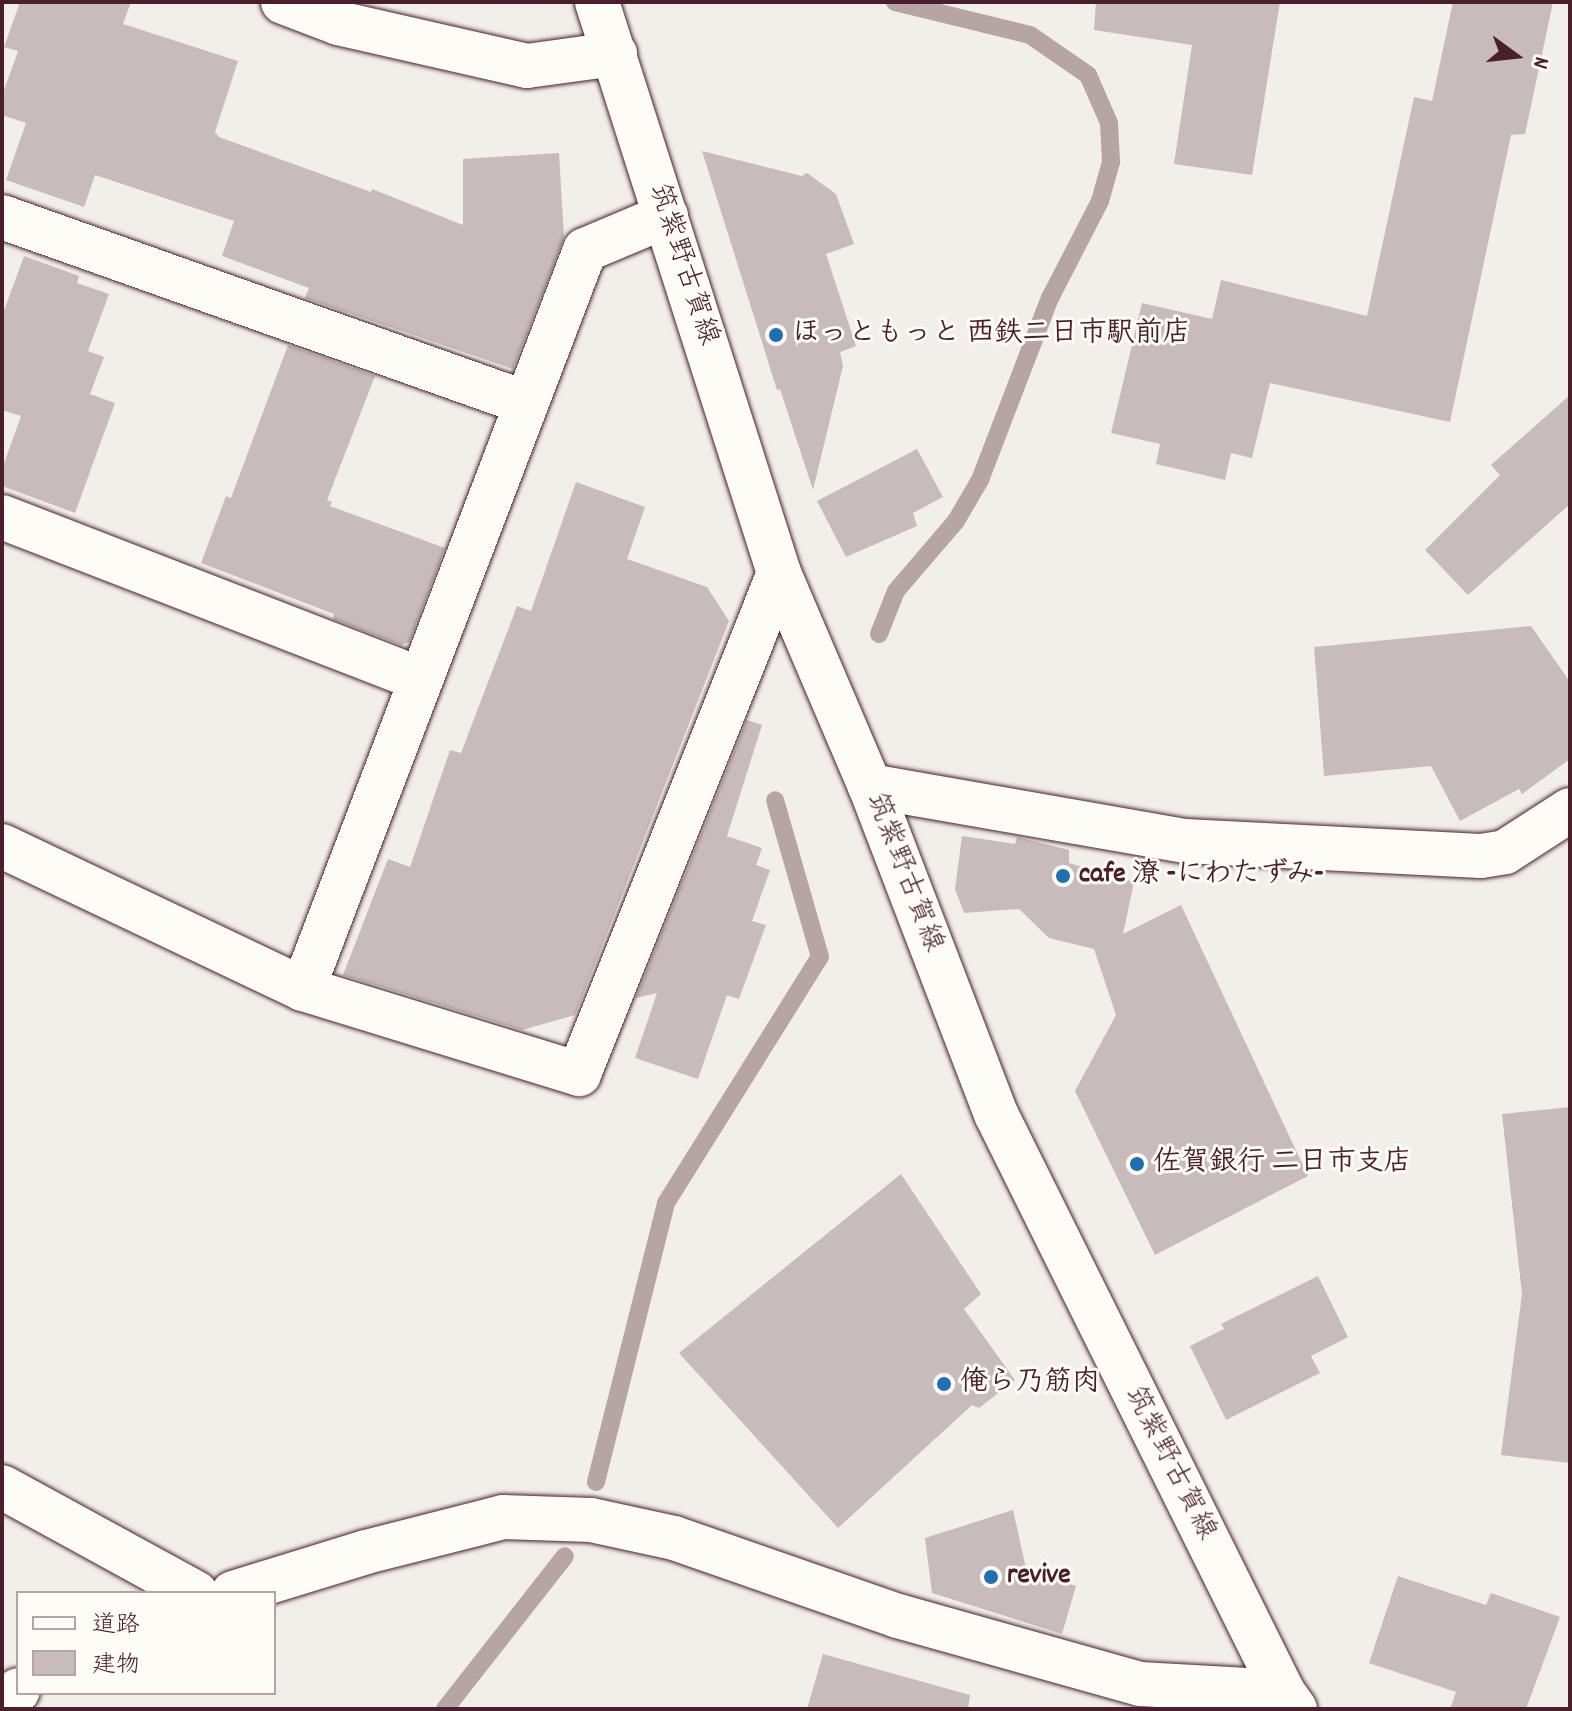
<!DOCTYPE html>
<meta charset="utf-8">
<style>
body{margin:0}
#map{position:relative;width:1572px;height:1711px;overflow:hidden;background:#f2efeb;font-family:Dekko,"Klee One",sans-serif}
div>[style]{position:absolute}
.stream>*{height:18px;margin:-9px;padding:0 9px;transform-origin:9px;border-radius:9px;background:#b7a5a6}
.building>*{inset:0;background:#c8bbbb}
.roads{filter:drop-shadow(0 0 2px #4a1f2b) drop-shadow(0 0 2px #4a1f2b)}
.minor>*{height:44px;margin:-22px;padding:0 22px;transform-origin:22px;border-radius:22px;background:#fdfcf7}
.major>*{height:44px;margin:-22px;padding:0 22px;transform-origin:22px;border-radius:22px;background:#fdfcf7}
.dots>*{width:22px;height:22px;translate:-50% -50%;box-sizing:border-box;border:4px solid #fdfcf7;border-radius:50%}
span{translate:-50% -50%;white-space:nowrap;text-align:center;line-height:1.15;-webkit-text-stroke:6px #fdfcf7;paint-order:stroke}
.street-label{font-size:28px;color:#4a1f2b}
.poi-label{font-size:28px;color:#4a1f2b;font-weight:700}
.left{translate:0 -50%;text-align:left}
.frame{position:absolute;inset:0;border:4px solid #4a1f2b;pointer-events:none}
.legend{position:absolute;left:16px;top:1591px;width:260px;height:104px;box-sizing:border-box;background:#fdfcf7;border:2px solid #b5a4a5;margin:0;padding:10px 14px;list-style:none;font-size:24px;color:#4a1f2b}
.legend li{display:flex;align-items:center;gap:16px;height:40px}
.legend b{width:40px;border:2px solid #b5a4a5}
.north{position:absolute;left:1476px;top:16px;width:80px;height:80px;-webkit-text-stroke:6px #fdfcf7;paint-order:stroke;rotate:105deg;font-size:22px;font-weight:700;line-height:32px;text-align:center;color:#4a1f2b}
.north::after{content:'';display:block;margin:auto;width:28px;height:36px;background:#4a1f2b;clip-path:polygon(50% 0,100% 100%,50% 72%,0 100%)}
</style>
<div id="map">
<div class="stream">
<i style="left:879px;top:634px;width:46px;rotate:-68.4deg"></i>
<i style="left:896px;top:591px;width:92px;rotate:-49.4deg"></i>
<i style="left:956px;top:521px;width:48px;rotate:-59.7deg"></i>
<i style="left:980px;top:480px;width:195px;rotate:-69deg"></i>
<i style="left:1050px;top:298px;width:109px;rotate:-62.7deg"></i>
<i style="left:1100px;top:201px;width:41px;rotate:-74.2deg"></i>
<i style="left:1111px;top:162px;width:39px;rotate:-93deg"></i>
<i style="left:1109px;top:123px;width:52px;rotate:-113.6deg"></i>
<i style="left:1088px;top:75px;width:70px;rotate:-145.4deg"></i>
<i style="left:1030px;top:35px;width:139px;rotate:-166.3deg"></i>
<i style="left:596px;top:1482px;width:288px;rotate:-75.9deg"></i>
<i style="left:666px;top:1203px;width:290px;rotate:-58deg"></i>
<i style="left:820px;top:957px;width:163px;rotate:-106deg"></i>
<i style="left:445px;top:1709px;width:194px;rotate:-51.9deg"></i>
</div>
<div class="building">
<i style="clip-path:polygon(20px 2px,131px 2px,123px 24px,238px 61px,215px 132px,219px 137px,371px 192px,372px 189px,463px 225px,463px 159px,559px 153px,564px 237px,513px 369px,305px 298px,309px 288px,222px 256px,234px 221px,95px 175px,84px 207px,6px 180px,26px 123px,2px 115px,2px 96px,18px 51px,4px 47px)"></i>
<i style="clip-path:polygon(1096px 2px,1280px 2px,1252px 175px,1174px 164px,1192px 45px,1094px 30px)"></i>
<i style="clip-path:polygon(1453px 2px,1553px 2px,1525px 134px,1511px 135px,1450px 422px,1270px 383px,1252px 458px,1231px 453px,1225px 480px,1156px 464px,1160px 444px,1111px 433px,1142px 303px,1212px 319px,1221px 280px,1367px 316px,1414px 97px,1432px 101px)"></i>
<i style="clip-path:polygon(702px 151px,802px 176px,807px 173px,836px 194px,854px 244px,826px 254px,856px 346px,840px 352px,843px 366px,813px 490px,780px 389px,777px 390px)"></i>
<i style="clip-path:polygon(24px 256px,79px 276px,77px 283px,109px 294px,88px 351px,104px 357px,90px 394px,115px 403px,75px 513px,2px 486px,2px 469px,21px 416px,2px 410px,2px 316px)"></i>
<i style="clip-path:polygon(288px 345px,375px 376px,327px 500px,332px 502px,330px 506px,445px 548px,409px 642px,401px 645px,333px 619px,334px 614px,201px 563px,226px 496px,231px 498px)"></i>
<i style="clip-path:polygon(1570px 395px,1570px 504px,1468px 595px,1425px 550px,1500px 475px,1491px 465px)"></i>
<i style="clip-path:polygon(917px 449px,943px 497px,913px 513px,917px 526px,846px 557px,817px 501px)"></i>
<i style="clip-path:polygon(576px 482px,645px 507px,627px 559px,707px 587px,729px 621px,575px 1015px,522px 1030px,343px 975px,388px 859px,410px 867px,450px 750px,461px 753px,517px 606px,531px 611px)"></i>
<i style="clip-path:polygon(1531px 626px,1570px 682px,1570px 759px,1522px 794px,1519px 789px,1460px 821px,1431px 766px,1324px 776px,1314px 647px)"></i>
<i style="clip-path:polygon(747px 720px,762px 725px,727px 836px,762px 848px,756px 865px,770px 870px,752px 921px,766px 925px,739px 999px,727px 995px,698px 1079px,635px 1058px,657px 993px,636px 998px)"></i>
<i style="clip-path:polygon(962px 836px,1015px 844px,1017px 837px,1069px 850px,1069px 863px,1134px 882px,1123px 934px,1181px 905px,1308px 1176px,1155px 1255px,1075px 1091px,1116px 1015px,1094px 949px,1049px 938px,1019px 909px,964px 913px,955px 889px)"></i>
<i style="clip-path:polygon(1570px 1107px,1570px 1463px,1501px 1455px,1522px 1294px,1502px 1114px)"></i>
<i style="clip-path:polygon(901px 1174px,981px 1294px,964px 1309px,1015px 1380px,979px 1408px,972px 1405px,838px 1528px,679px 1353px)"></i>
<i style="clip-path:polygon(1318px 1276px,1348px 1337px,1311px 1356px,1320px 1373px,1226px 1420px,1190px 1346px,1224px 1329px,1221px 1324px)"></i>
<i style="clip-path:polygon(1013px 1510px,1026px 1568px,1076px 1586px,1062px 1634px,932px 1593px,925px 1538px)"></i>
<i style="clip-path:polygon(1398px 1576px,1486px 1605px,1491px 1593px,1560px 1617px,1526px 1709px,1450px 1709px,1456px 1692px,1369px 1663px)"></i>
<i style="clip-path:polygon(823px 1654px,970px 1695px,968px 1709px,807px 1709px)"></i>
</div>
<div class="roads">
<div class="minor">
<i style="left:283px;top:2px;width:59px;rotate:20.9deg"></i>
<i style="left:338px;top:23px;width:194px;rotate:12.8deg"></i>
<i style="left:527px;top:66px;width:89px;rotate:-7.8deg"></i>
<i style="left:2px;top:217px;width:556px;rotate:19.54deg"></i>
<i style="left:2px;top:517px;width:447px;rotate:21.2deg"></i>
<i style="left:870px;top:786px;width:320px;rotate:9.9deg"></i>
<i style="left:1185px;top:841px;width:296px;rotate:2.9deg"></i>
<i style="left:1481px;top:856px;width:24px;rotate:-9deg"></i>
<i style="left:1505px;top:852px;width:77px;rotate:-32.9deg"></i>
<i style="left:2px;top:846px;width:333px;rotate:25.4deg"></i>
<i style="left:303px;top:989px;width:289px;rotate:17.1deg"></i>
<i style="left:579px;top:1074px;width:539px;rotate:-68.24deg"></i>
<i style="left:303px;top:989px;width:791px;rotate:-69.11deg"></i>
<i style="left:585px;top:250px;width:88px;rotate:-22.8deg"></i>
<i style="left:2px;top:1487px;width:221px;rotate:28.7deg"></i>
<i style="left:233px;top:1593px;width:139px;rotate:-17.1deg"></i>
<i style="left:366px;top:1552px;width:141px;rotate:-14.3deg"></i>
<i style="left:503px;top:1517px;width:88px;rotate:2deg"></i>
<i style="left:591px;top:1520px;width:85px;rotate:12.2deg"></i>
<i style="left:674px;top:1538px;width:237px;rotate:19.2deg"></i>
<i style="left:898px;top:1616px;width:251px;rotate:15.7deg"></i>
<i style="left:1140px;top:1684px;width:143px;rotate:3.2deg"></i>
<i style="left:2px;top:1708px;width:24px;rotate:-48deg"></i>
</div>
<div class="major">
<i style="left:597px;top:2px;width:599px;rotate:72.32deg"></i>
<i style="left:779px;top:573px;width:232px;rotate:66.9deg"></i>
<i style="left:870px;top:786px;width:351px;rotate:69deg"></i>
<i style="left:996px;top:1114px;width:645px;rotate:63.59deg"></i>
<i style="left:1283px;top:1692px;width:21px;rotate:55deg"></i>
</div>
</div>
<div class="dots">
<i style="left:776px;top:335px;background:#1f6fb2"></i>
<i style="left:1063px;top:876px;background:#1f6fb2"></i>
<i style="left:1137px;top:1164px;background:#1f6fb2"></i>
<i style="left:944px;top:1384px;background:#1f6fb2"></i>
<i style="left:991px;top:1577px;background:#1f6fb2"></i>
</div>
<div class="street-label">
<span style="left:682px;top:265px;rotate:72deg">筑紫野古賀線</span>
<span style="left:903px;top:873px;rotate:69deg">筑紫野古賀線</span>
<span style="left:1169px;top:1464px;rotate:63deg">筑紫野古賀線</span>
</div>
<div class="poi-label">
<span class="left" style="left:792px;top:335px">ほっともっと 西鉄二日市駅前店</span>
<span class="left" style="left:1079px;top:876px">cafe 潦 -にわたずみ-</span>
<span class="left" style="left:1153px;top:1164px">佐賀銀行 二日市支店</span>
<span class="left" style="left:960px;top:1384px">俺ら乃筋肉</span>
<span class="left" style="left:1007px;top:1577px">revive</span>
</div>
<div class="frame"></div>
<ul class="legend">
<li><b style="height:10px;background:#fdfcf7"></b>道路</li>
<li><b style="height:22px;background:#c8bbbb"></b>建物</li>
</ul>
<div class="north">N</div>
</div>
